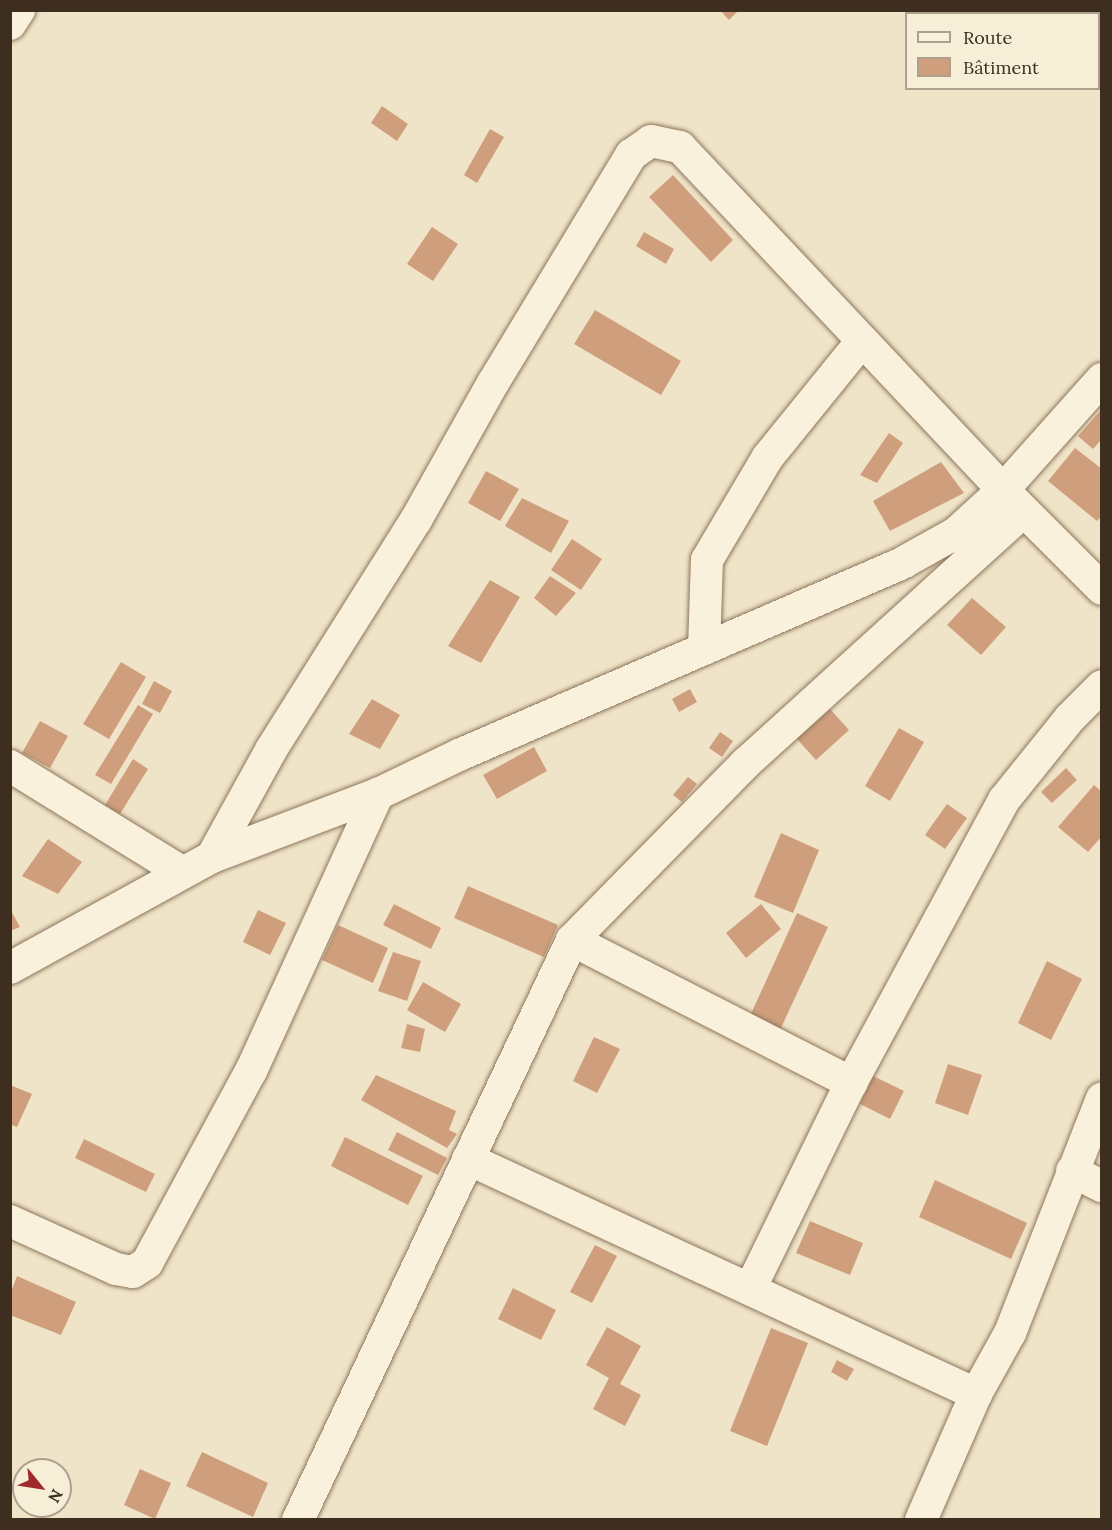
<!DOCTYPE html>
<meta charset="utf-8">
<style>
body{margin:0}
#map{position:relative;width:1112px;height:1530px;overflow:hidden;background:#f0e4c8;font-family:Lora,serif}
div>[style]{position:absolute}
.building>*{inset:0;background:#cf9f7d}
.roads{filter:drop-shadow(0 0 2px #8d765c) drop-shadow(0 0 2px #8d765c)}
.minor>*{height:32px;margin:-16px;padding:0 16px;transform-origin:16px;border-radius:16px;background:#faf1dc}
span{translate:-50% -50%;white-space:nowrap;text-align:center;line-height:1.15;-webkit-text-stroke:6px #f7eed8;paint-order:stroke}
.frame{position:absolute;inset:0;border:12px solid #3d2e20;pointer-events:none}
.legend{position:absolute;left:905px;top:12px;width:195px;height:78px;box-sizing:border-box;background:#f7eed8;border:2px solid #ada18e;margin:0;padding:8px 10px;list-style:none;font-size:18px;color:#3d2e20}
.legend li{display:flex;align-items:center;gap:12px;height:30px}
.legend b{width:30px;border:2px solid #ada18e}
.north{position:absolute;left:12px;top:1458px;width:60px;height:60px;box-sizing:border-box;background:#f7eed8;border:2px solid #ada18e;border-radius:50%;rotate:120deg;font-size:16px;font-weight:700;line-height:24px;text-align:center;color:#3d2e20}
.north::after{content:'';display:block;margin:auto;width:21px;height:27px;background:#9e2a2b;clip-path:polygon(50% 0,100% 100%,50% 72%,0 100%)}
</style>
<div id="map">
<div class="building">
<i style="clip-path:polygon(720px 10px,739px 10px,729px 20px)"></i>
<i style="clip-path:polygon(382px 106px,408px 124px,397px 141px,371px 123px)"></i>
<i style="clip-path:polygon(490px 129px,504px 137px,477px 183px,464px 175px)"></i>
<i style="clip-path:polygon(673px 175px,733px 240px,711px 262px,649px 197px)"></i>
<i style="clip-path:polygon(432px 227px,458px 244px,433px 281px,407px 264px)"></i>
<i style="clip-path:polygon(644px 232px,674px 249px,666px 264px,636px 246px)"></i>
<i style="clip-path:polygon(595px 310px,681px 361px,661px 395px,574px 344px)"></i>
<i style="clip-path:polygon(1102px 409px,1102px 439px,1093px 449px,1078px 436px)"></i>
<i style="clip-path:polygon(889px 433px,903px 443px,877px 483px,860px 475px)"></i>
<i style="clip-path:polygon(1075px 448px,1102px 469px,1102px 516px,1097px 521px,1048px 481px)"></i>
<i style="clip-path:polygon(941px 462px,964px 493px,890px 531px,873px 501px)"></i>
<i style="clip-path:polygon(486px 471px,519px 489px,500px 521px,468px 503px)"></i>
<i style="clip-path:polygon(522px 498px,569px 521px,551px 553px,505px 526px)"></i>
<i style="clip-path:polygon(572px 539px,602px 559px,581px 590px,551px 570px)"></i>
<i style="clip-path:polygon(550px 576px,576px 593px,556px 616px,534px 598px)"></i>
<i style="clip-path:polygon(490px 580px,520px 597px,481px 663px,448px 646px)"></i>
<i style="clip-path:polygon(972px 598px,1006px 627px,981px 655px,947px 625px)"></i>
<i style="clip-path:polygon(121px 662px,146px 677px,109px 739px,83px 724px)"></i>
<i style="clip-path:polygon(154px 681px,172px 691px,160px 713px,142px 704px)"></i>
<i style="clip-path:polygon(690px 689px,697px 702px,679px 712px,672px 699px)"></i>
<i style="clip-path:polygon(372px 699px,400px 715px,380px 749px,349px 734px)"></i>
<i style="clip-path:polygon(138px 705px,153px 714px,111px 784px,95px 775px)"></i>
<i style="clip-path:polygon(830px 709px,849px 730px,816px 760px,797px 739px)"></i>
<i style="clip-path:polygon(40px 721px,68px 736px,50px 768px,22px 753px)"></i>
<i style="clip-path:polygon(899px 728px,924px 742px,890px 801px,865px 786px)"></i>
<i style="clip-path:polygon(720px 732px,733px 741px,722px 757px,709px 748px)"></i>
<i style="clip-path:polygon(534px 747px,547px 771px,497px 799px,483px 775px)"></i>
<i style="clip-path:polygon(133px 759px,148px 769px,120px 814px,105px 805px)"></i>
<i style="clip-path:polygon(1066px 768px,1077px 780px,1052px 803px,1041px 792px)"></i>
<i style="clip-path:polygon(688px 777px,697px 784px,682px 802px,673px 795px)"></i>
<i style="clip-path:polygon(1094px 785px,1102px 792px,1102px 836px,1088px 852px,1058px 827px)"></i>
<i style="clip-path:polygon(947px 804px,967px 818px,945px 849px,925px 835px)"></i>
<i style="clip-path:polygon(781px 833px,819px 850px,793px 913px,754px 897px)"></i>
<i style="clip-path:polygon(48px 839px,82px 862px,58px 894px,22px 876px)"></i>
<i style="clip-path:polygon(468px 886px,558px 925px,544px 957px,454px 918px)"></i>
<i style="clip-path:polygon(394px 904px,441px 928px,431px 949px,383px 925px)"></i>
<i style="clip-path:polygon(761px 904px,781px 929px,746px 958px,726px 933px)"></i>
<i style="clip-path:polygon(10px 909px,20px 927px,10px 931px)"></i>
<i style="clip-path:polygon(258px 910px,286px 923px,270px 955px,243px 942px)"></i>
<i style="clip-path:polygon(797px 913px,828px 927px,780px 1030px,750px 1016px)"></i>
<i style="clip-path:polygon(338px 925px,388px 948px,373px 983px,322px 960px)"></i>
<i style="clip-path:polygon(393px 952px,421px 961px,407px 1001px,378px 991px)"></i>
<i style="clip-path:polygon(1047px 961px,1082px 979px,1051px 1040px,1018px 1023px)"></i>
<i style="clip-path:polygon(423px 982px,461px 1004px,445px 1032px,407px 1010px)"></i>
<i style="clip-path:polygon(407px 1024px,425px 1029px,420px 1052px,401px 1048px)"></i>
<i style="clip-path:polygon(594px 1037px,620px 1049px,597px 1093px,573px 1081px)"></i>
<i style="clip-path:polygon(948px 1064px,982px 1075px,968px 1115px,935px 1103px)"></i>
<i style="clip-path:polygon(376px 1075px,456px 1111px,449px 1130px,457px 1134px,447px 1148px,361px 1100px)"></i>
<i style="clip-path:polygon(873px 1076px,904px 1091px,890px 1119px,860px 1104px)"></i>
<i style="clip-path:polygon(10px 1085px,32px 1094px,17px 1127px,10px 1124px)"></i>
<i style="clip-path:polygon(397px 1132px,447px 1158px,438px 1175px,388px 1150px)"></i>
<i style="clip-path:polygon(345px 1137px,423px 1176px,408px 1205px,331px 1166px)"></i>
<i style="clip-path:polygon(84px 1139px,155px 1174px,146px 1192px,75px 1158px)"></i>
<i style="clip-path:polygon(935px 1180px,1027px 1223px,1011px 1259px,919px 1217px)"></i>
<i style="clip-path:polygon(810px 1221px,863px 1243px,850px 1275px,796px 1253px)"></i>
<i style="clip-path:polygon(595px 1245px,617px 1256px,592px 1303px,570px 1292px)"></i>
<i style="clip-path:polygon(17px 1276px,76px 1302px,61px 1335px,10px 1315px,10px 1295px)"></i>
<i style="clip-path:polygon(513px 1288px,556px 1310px,541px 1340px,498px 1319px)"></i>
<i style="clip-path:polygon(607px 1327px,641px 1346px,620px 1384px,641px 1395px,625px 1426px,593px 1409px,609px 1378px,586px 1365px)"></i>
<i style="clip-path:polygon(771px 1328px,808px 1343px,767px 1446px,730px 1431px)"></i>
<i style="clip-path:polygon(837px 1360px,854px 1369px,847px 1381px,831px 1372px)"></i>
<i style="clip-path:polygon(202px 1452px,268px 1483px,253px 1517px,186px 1486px)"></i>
<i style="clip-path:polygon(140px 1469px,171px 1483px,155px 1519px,124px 1505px)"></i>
</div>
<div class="roads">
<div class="minor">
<i style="left:10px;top:24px;width:17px;rotate:-57deg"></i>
<i style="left:704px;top:649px;width:89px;rotate:-88.1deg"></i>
<i style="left:707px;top:560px;width:120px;rotate:-59.4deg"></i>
<i style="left:768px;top:457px;width:149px;rotate:-51deg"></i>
<i style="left:10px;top:766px;width:203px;rotate:31.7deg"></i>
<i style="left:212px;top:857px;width:122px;rotate:-61.1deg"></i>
<i style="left:271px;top:750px;width:272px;rotate:-57.8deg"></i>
<i style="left:416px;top:520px;width:157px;rotate:-60.7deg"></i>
<i style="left:493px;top:383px;width:267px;rotate:-58.8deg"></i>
<i style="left:631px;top:155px;width:24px;rotate:-35deg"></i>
<i style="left:651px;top:141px;width:30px;rotate:12deg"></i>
<i style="left:680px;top:147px;width:471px;rotate:46.7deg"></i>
<i style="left:1003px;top:490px;width:140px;rotate:45deg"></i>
<i style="left:572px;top:940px;width:314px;rotate:27.1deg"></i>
<i style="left:10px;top:968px;width:230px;rotate:-28.8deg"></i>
<i style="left:212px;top:857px;width:178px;rotate:-20.8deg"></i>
<i style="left:378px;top:794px;width:90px;rotate:-25.7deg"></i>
<i style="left:459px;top:755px;width:485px;rotate:-23.4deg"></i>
<i style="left:904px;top:562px;width:60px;rotate:-29.1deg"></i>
<i style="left:956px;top:533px;width:64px;rotate:-42.5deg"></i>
<i style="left:1003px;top:490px;width:149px;rotate:-48.3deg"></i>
<i style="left:468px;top:1159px;width:560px;rotate:24.83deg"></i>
<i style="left:1072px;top:1171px;width:34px;rotate:27deg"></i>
<i style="left:10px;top:1221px;width:116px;rotate:24.4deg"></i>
<i style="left:116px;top:1269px;width:17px;rotate:10deg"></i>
<i style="left:133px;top:1272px;width:17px;rotate:-33deg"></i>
<i style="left:147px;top:1263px;width:218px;rotate:-61.6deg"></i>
<i style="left:251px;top:1071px;width:305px;rotate:-65.4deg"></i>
<i style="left:750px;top:1289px;width:229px;rotate:-63.9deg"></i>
<i style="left:851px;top:1083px;width:322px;rotate:-61.6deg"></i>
<i style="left:1004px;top:800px;width:105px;rotate:-51.2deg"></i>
<i style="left:1070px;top:718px;width:45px;rotate:-45deg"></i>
<i style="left:298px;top:1520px;width:641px;rotate:-64.71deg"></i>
<i style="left:572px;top:940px;width:248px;rotate:-45.5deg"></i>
<i style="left:746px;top:763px;width:375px;rotate:-42.2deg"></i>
<i style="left:921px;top:1520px;width:137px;rotate:-66.4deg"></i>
<i style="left:976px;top:1394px;width:70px;rotate:-60.9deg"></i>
<i style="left:1010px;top:1333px;width:252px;rotate:-68.6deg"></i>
</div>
</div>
<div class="frame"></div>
<ul class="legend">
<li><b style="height:8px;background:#faf1dc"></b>Route</li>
<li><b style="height:16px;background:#cf9f7d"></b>Bâtiment</li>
</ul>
<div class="north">N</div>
</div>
